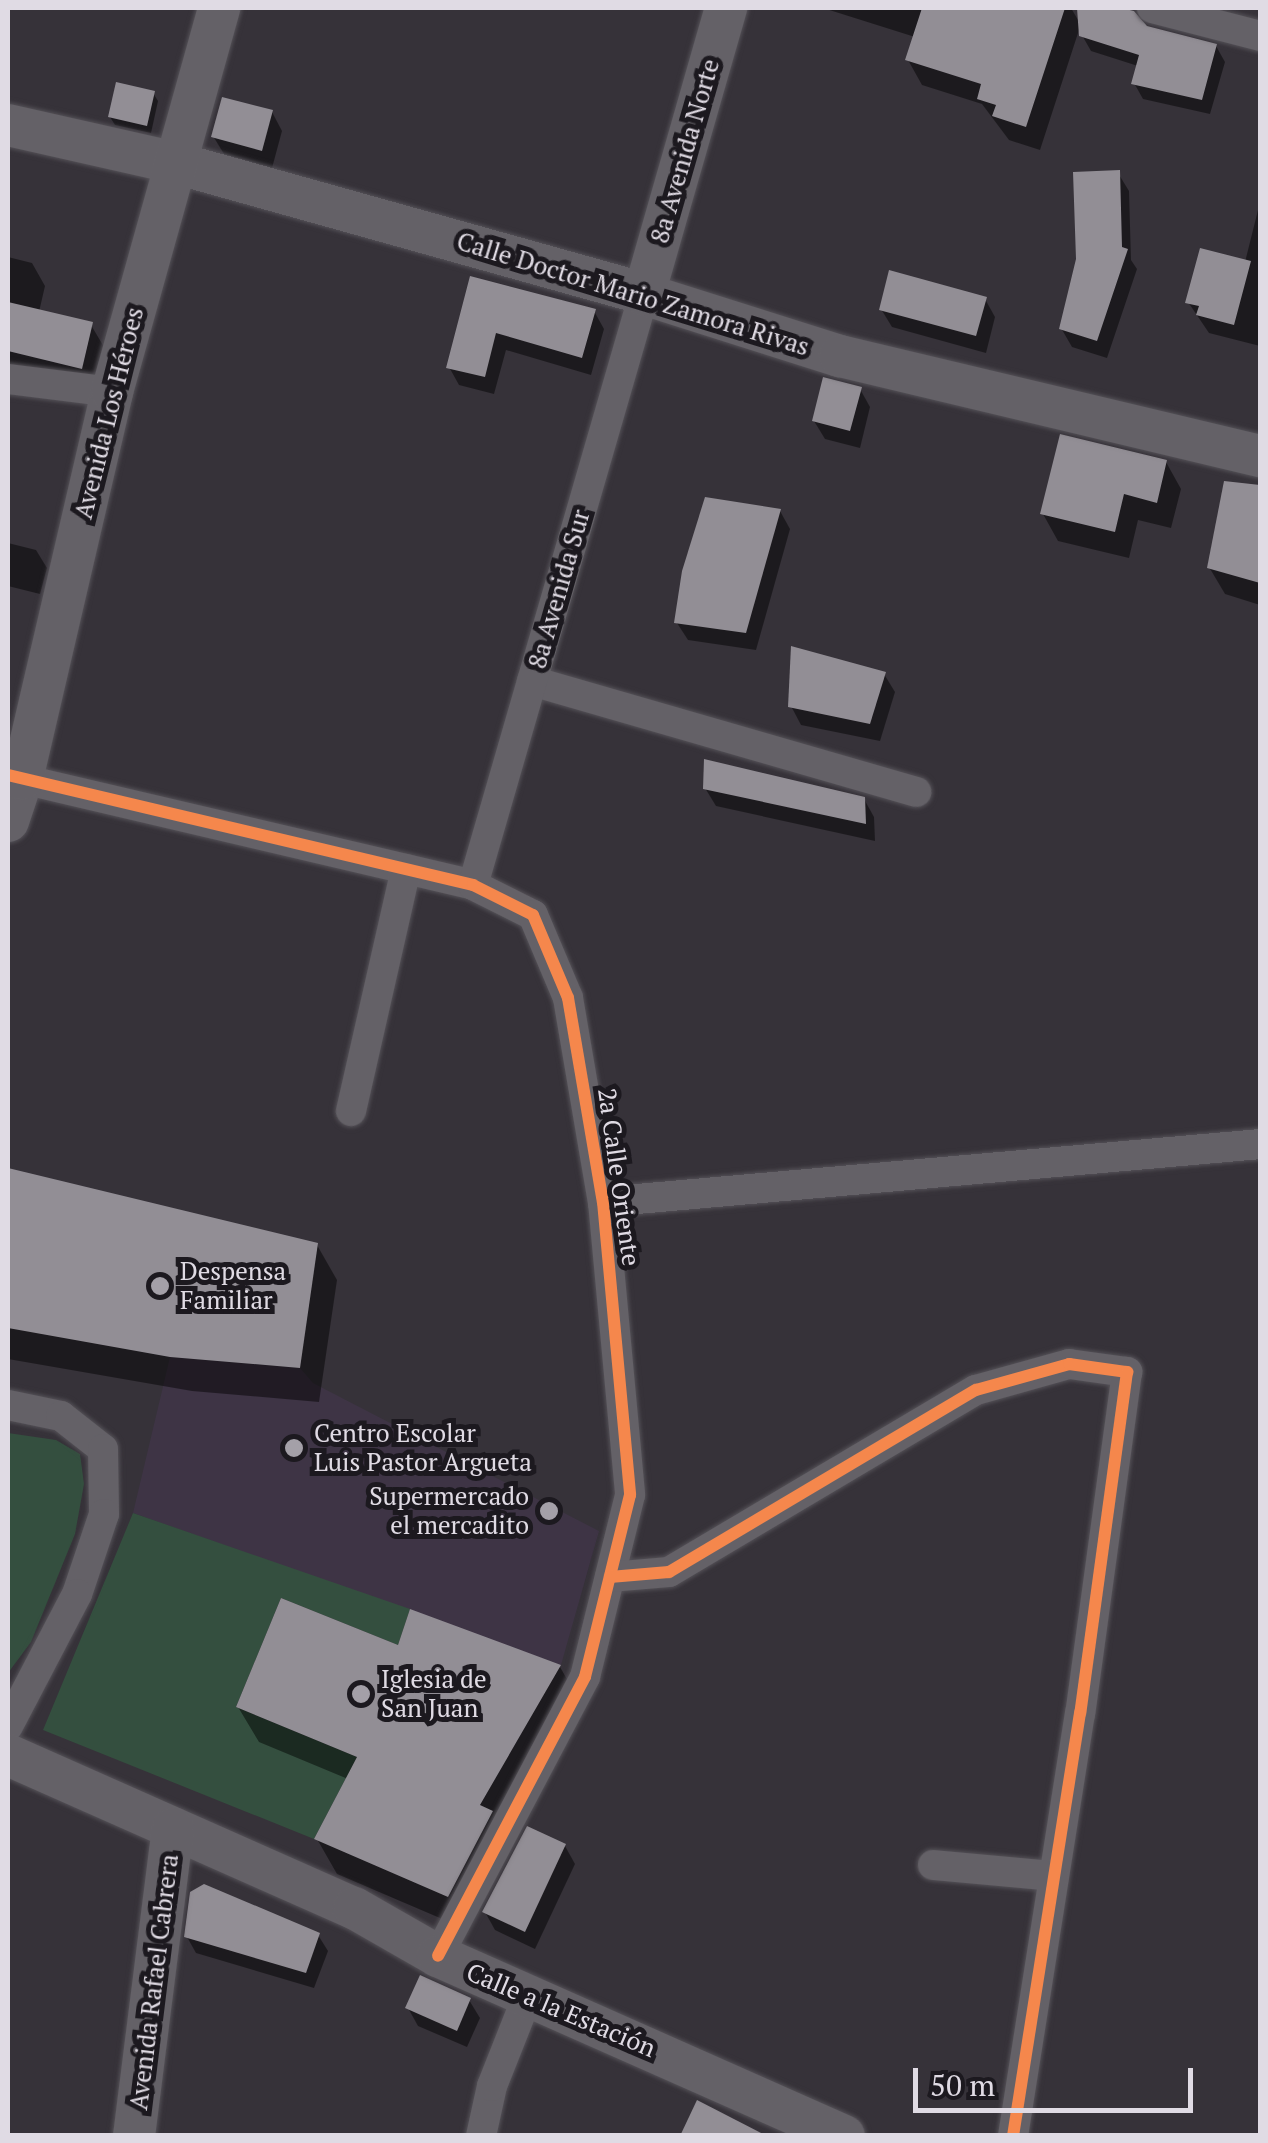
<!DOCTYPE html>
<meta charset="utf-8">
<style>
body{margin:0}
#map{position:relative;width:1268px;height:2143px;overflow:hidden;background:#363239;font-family:"PT Serif",serif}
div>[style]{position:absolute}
.built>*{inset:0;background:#3e3445}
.green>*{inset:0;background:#344f3f}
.shadow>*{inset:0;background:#0007}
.building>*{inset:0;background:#928e95}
.roads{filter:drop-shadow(0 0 2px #545157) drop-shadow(0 0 2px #545157)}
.street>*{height:30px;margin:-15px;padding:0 15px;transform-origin:15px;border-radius:15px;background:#646167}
.secondary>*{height:42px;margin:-21px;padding:0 21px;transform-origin:21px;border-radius:21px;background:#646167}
.cycleway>*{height:12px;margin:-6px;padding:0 6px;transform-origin:6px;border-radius:6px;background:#f5874c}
.dots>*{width:28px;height:28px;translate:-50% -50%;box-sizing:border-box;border:5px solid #1c191f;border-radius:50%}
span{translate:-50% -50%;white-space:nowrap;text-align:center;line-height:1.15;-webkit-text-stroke:10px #1c191f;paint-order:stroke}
.street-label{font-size:25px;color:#e0dbe4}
.poi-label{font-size:25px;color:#e0dbe4}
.left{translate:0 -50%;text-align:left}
.right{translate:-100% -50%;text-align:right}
.frame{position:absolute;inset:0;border:10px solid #e0dbe4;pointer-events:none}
.scale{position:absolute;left:913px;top:2068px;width:280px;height:45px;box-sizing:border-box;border:5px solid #e0dbe4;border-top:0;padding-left:12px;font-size:30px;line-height:35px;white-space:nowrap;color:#e0dbe4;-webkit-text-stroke:8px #1c191f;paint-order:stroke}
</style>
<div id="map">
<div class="built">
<i style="clip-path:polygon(170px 1357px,300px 1368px,313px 1383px,599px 1531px,561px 1665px,133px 1513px)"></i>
</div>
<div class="green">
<i style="clip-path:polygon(8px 1433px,56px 1440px,80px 1454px,84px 1484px,75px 1534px,31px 1642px,8px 1673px)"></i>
<i style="clip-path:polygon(133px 1513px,410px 1609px,398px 1645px,281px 1598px,236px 1707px,357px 1757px,314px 1839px,43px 1730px)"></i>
</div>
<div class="shadow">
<i style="clip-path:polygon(823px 8px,1071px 8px,1081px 25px,1079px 8px,1109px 14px,1113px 8px,1132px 14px,1146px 28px,1216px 46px,1225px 62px,1210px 114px,1143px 99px,1134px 83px,1138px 66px,1091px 51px,1079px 30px,1040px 150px,1009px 140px,982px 104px,922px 85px,908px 60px,915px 37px)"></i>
<i style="clip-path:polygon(153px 93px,158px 101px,151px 133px,115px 125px,110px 117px)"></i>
<i style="clip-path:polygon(272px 112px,282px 131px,272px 168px,224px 154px,213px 136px)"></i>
<i style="clip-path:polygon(1118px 173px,1129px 191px,1131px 260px,1137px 269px,1107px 358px,1072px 347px,1061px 328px)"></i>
<i style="clip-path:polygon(1260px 202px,1260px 346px,1209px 333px,1188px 302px,1245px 262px)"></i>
<i style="clip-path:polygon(8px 257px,32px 263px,45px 286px,39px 312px,91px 325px,104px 347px,94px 390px,8px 369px)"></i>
<i style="clip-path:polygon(472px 279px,594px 311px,604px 329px,591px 375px,506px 350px,494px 394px,459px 385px,449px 367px)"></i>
<i style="clip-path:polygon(985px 299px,995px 317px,986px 353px,892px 327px,881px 309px)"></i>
<i style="clip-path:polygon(860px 389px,870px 407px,860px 448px,825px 439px,814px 421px)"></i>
<i style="clip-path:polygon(1166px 462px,1181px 489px,1171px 528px,1138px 520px,1129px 558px,1058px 541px,1043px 514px)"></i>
<i style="clip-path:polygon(1226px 484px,1260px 488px,1260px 605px,1225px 594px,1209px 567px)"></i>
<i style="clip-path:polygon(780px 511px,790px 529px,756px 650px,688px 640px,677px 623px)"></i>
<i style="clip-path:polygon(8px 543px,36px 550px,47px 568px,40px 594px,8px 586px)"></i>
<i style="clip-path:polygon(884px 674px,895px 692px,880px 741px,801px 725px,791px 706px)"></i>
<i style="clip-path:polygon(705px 788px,864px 799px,874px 817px,875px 841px,716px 806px)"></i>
<i style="clip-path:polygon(8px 1170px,317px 1245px,337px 1280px,319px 1402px,192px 1391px,8px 1359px)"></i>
<i style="clip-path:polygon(560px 1667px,580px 1702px,468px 1930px,337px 1874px,317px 1839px,348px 1779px,259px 1742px,238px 1707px)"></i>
<i style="clip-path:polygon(565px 1846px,575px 1864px,535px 1949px,495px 1930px,485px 1912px)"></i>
<i style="clip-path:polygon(318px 1935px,328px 1951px,314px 1988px,196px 1953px,187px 1937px)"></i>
<i style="clip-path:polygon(469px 2000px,480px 2018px,467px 2047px,418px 2026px,408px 2008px)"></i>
</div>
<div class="building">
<i style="clip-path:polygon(922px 8px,1065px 8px,1026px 127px,992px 116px,996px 105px,977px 99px,981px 84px,905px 60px)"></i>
<i style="clip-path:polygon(1077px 8px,1121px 8px,1134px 11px,1147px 26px,1217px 44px,1202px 100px,1131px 84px,1139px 55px,1079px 36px)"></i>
<i style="clip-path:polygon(116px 82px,155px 91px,147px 126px,108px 117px)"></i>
<i style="clip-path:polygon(222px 97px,273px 110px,262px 151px,211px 137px)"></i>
<i style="clip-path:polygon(1120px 170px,1122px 247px,1128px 249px,1097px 341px,1059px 329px,1076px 259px,1073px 172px)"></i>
<i style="clip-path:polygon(1200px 248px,1251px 261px,1234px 325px,1196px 315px,1199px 306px,1185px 303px)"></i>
<i style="clip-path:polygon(889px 270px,987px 297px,976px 336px,879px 310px)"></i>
<i style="clip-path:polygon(470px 276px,596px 309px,582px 358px,496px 333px,485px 377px,446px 368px)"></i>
<i style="clip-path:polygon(8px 302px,93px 322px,82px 369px,8px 351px)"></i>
<i style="clip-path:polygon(823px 377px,862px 387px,850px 431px,812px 421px)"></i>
<i style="clip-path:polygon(1060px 434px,1167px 460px,1157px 503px,1124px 494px,1115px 532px,1040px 514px)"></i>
<i style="clip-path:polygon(1224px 481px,1260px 485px,1260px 583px,1207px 568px)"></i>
<i style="clip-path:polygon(705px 497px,781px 509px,746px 633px,674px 623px,682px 571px)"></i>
<i style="clip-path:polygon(791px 646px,886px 672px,870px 724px,788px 707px)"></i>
<i style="clip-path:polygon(704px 759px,865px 797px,866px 824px,703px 789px)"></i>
<i style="clip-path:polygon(8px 1168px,318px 1243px,300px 1368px,170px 1357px,8px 1328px)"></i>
<i style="clip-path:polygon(281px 1598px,398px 1645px,410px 1609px,561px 1665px,480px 1805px,493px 1811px,448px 1897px,314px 1839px,357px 1757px,236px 1707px)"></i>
<i style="clip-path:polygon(527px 1826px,566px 1844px,525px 1932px,482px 1912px)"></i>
<i style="clip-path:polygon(204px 1884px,320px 1933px,306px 1973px,184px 1937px,190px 1892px)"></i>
<i style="clip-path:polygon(420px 1975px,471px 1998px,457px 2031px,405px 2008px)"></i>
<i style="clip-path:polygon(697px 2100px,767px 2136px,680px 2136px)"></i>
</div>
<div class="roads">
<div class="street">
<i style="left:1152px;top:8px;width:112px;rotate:14.5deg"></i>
<i style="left:8px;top:379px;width:105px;rotate:7.1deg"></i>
<i style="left:532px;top:681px;width:400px;rotate:16.1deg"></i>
<i style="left:22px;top:779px;width:463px;rotate:13.2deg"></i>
<i style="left:473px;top:885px;width:67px;rotate:26.6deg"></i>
<i style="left:533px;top:915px;width:90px;rotate:67.1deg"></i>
<i style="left:568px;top:998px;width:207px;rotate:80.3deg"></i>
<i style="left:603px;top:1202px;width:294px;rotate:84.7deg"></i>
<i style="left:630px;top:1495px;width:187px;rotate:103.9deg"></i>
<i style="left:585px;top:1677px;width:315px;rotate:117.8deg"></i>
<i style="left:473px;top:885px;width:615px;rotate:-73.86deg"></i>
<i style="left:351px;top:1111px;width:248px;rotate:-77.2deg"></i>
<i style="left:603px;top:1202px;width:660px;rotate:-5.04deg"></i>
<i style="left:8px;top:1405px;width:54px;rotate:11.7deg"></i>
<i style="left:61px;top:1416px;width:53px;rotate:38.2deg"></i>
<i style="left:103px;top:1449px;width:65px;rotate:89.1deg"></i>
<i style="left:104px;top:1514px;width:84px;rotate:108.6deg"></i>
<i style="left:77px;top:1594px;width:149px;rotate:117.6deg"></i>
<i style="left:610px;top:1577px;width:59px;rotate:-4.8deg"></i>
<i style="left:669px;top:1572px;width:357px;rotate:-30.7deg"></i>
<i style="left:976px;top:1390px;width:97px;rotate:-15.6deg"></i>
<i style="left:1069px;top:1364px;width:59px;rotate:7.9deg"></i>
<i style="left:1127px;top:1372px;width:344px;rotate:97.8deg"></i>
<i style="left:1080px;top:1713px;width:428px;rotate:99deg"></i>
<i style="left:933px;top:1865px;width:121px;rotate:5.2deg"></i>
<i style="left:481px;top:2136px;width:51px;rotate:-77.6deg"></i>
<i style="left:492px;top:2086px;width:98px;rotate:-68.4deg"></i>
</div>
<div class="secondary">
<i style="left:8px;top:125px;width:172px;rotate:12.7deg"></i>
<i style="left:176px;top:163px;width:486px;rotate:15.6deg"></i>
<i style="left:644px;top:294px;width:206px;rotate:17.6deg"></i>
<i style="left:840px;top:356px;width:432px;rotate:13.4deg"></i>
<i style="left:644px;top:294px;width:298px;rotate:-74deg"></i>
<i style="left:8px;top:821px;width:44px;rotate:-71.6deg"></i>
<i style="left:22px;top:779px;width:397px;rotate:-76.9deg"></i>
<i style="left:112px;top:392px;width:399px;rotate:-74.4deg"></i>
<i style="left:8px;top:1755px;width:378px;rotate:23.9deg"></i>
<i style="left:354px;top:1908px;width:97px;rotate:29.7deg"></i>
<i style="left:438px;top:1956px;width:444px;rotate:23.9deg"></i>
<i style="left:134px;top:2136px;width:310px;rotate:-82.8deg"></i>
</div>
</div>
<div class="cycleway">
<i style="left:8px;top:775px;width:478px;rotate:13.3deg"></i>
<i style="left:473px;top:885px;width:67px;rotate:26.6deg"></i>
<i style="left:533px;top:915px;width:90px;rotate:67.1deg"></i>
<i style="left:568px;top:998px;width:207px;rotate:80.3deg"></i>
<i style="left:603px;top:1202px;width:294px;rotate:84.7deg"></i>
<i style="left:630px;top:1495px;width:187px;rotate:103.9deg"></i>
<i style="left:585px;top:1677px;width:315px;rotate:117.8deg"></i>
<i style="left:610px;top:1577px;width:59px;rotate:-4.8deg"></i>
<i style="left:669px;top:1572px;width:357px;rotate:-30.7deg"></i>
<i style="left:976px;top:1390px;width:97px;rotate:-15.6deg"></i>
<i style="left:1069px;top:1364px;width:59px;rotate:7.9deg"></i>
<i style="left:1127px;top:1372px;width:344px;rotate:97.8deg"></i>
<i style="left:1080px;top:1713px;width:428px;rotate:99deg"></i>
</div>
<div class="dots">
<i style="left:160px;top:1286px;background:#a4a0a8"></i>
<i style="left:294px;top:1448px;background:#a4a0a8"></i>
<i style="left:549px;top:1511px;background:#a4a0a8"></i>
<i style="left:361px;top:1694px;background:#a4a0a8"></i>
</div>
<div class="street-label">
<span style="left:685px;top:151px;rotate:-74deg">8a Avenida Norte</span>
<span style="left:633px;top:294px;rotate:17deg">Calle Doctor Mario Zamora Rivas</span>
<span style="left:109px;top:413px;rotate:-76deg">Avenida Los Héroes</span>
<span style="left:559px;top:589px;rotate:-74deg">8a Avenida Sur</span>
<span style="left:619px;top:1177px;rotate:82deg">2a Calle Oriente</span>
<span style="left:154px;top:1982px;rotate:-83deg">Avenida Rafael Cabrera</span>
<span style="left:561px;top:2010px;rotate:23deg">Calle a la Estación</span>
</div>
<div class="poi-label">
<span class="left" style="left:180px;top:1286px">Despensa<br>Familiar</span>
<span class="left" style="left:314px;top:1448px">Centro Escolar<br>Luis Pastor Argueta</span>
<span class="right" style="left:529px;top:1511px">Supermercado<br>el mercadito</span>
<span class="left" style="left:381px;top:1694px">Iglesia de<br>San Juan</span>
</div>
<div class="frame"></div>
<div class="scale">50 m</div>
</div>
